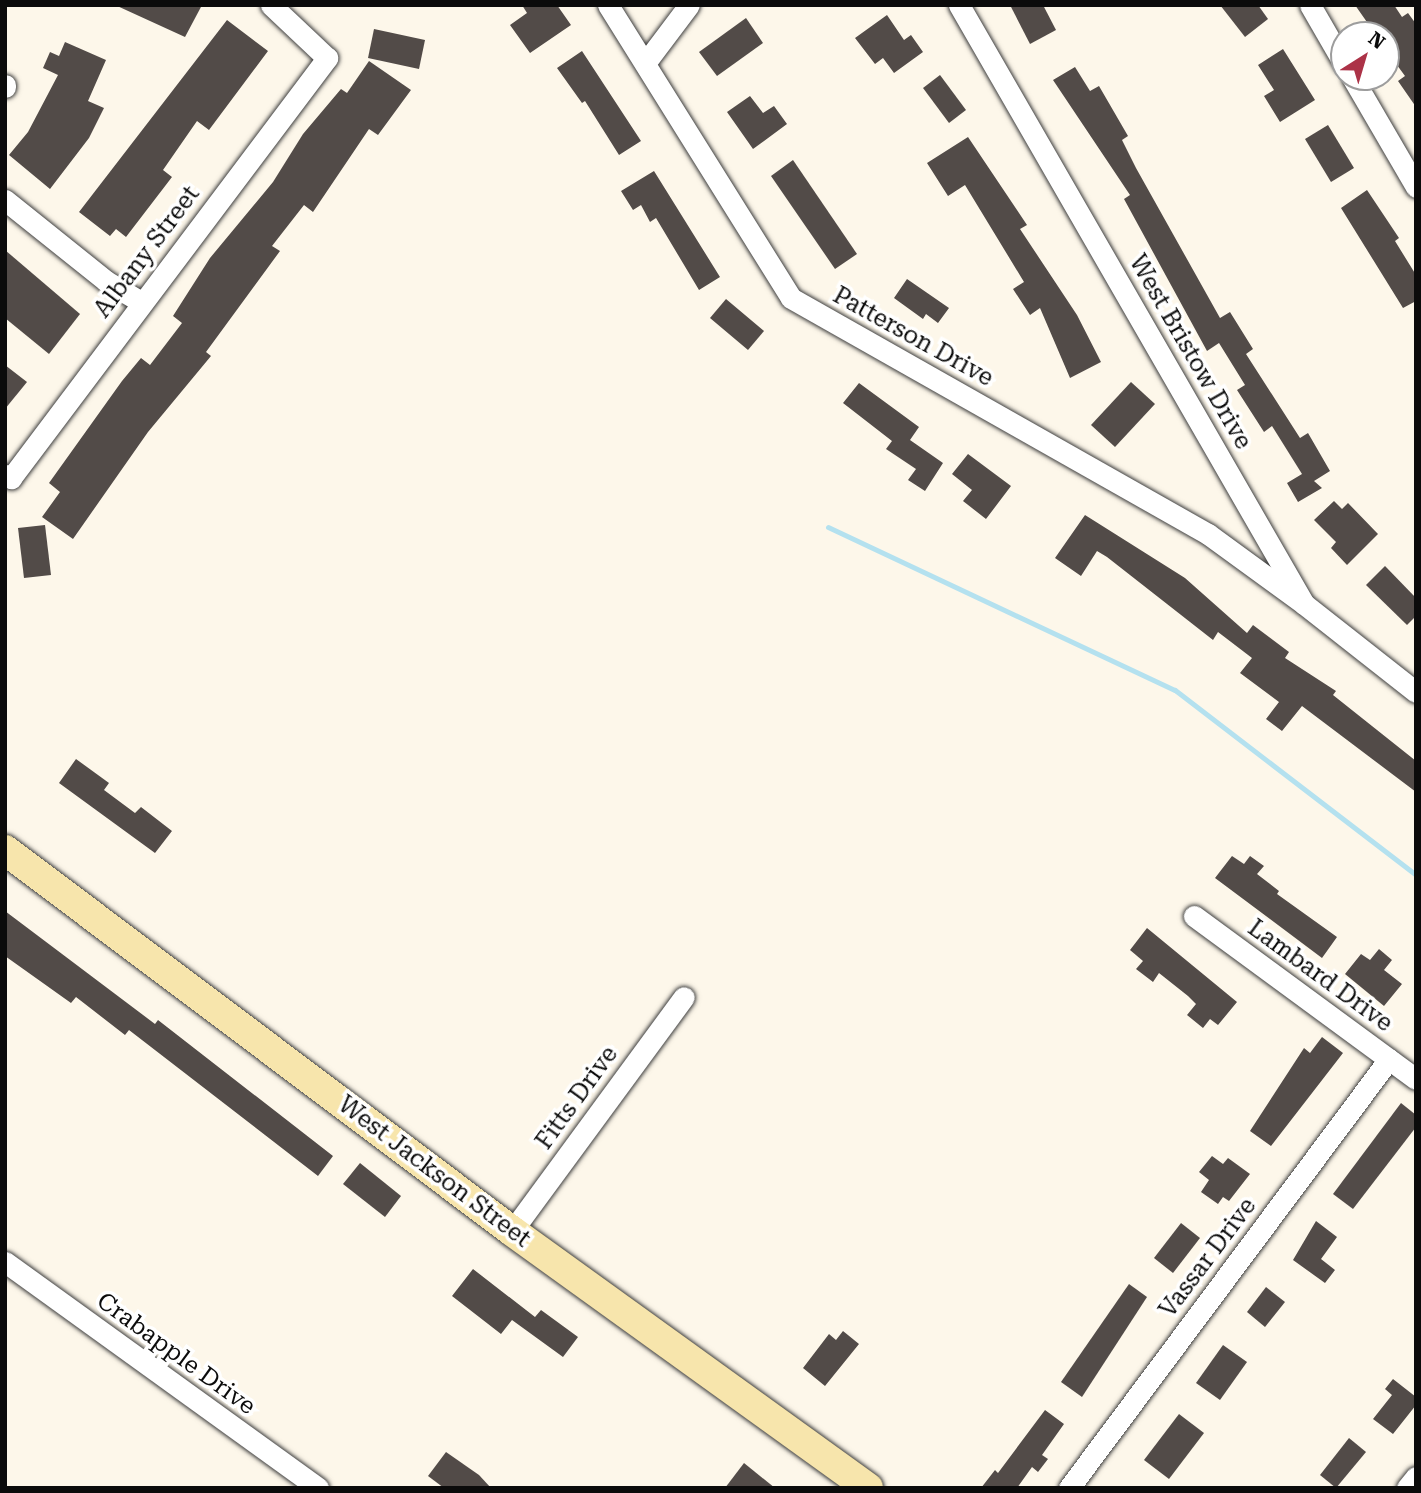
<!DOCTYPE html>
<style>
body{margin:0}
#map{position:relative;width:1421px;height:1493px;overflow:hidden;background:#fdf7ea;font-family:"Roboto Serif",serif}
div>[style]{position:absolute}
.stream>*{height:5px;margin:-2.5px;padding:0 2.5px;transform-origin:2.5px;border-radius:2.5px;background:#b4e1ef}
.building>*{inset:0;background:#524b48}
.roads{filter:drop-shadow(0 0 2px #3e3e3e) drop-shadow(0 0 2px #3e3e3e)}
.street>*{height:21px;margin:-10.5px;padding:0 10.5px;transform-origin:10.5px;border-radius:10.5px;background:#fff}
.secondary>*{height:30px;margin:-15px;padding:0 15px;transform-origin:15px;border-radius:15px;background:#f7e5ac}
span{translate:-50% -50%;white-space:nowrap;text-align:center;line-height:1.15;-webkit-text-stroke:7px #fff;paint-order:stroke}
.street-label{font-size:24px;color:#0b0b0b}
.frame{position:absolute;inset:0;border:7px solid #0b0b0b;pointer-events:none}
.north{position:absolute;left:1330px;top:21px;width:70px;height:70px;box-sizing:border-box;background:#fff;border:2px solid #9d9d9d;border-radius:50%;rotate:37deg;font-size:19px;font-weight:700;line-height:28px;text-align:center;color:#0b0b0b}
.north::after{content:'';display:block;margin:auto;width:24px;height:32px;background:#ac3247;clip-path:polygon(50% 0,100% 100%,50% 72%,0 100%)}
</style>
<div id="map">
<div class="stream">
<i style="left:828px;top:527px;width:383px;rotate:25.2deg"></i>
<i style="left:1175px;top:690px;width:304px;rotate:37.5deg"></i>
</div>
<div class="building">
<i style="clip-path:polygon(115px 5px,202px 5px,185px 37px)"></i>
<i style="clip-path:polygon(522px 5px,557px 5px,571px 25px,530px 53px,510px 25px,527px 13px)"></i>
<i style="clip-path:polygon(1010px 5px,1043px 5px,1056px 30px,1030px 44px)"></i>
<i style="clip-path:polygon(1220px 5px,1258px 5px,1268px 19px,1245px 37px)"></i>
<i style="clip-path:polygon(1355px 5px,1394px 5px,1402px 17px,1408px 13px,1416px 24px,1416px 107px,1398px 81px,1405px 76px,1386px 50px,1386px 35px,1376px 35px)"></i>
<i style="clip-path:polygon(887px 15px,904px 40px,911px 35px,923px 52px,894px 73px,883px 58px,875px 64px,855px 38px)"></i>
<i style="clip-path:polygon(746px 18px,763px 43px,717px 76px,699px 52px)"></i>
<i style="clip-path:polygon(227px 20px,268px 51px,209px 130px,197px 121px,163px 170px,172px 177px,126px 237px,116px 229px,110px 236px,79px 212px)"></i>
<i style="clip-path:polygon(374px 29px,425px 40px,419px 69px,368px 58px)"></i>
<i style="clip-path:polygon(65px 42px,106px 60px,88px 101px,104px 108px,89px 138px,50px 189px,9px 155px,28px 132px,58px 75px,43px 68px,50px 52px,59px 56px)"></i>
<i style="clip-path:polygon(1283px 49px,1315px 100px,1280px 122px,1264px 96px,1274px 90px,1258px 65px)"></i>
<i style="clip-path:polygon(582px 51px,641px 141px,619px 155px,585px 101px,582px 103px,557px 68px)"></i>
<i style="clip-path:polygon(369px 61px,411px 90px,378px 135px,369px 129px,313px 212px,304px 205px,272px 246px,280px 251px,206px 352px,211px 356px,148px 432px,73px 539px,42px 517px,60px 492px,49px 483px,122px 381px,141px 358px,150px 365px,182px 323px,173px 316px,210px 258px,273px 182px,303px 134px,341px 89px,347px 93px)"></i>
<i style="clip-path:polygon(1075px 67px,1090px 91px,1099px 86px,1128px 136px,1122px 140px,1136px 168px,1220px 318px,1230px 312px,1253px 349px,1246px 354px,1300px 438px,1308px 433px,1330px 471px,1314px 481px,1322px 488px,1298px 502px,1287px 483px,1302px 474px,1272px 426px,1264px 432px,1237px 390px,1245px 385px,1219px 343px,1207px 351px,1124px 199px,1130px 195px,1053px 80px)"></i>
<i style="clip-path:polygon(940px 75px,966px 110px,949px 123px,923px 88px)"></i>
<i style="clip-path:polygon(750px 96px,763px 113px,774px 106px,787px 124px,753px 149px,727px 112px)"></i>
<i style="clip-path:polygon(1328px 125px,1354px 168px,1331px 182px,1305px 139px)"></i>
<i style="clip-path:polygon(968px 137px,1027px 225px,1020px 229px,1077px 315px,1101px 362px,1070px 378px,1040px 308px,1030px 315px,1013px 289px,1024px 282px,965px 185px,948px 196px,927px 163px)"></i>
<i style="clip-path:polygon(793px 160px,857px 254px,835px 269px,771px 176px)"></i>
<i style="clip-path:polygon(654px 171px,720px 277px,699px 290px,656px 218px,650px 222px,641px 205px,633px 210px,621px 191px)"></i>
<i style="clip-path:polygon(1367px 190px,1399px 238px,1395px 241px,1416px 275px,1416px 301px,1403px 308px,1341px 208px)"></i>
<i style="clip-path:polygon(5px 250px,80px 314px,49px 354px,5px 318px)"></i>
<i style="clip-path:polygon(907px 279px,949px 308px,938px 323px,926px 314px,923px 319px,894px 298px)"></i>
<i style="clip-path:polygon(726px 299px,764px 331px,748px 350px,710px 318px)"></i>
<i style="clip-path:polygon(5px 365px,27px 382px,5px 409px)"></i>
<i style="clip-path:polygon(1131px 382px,1155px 404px,1115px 447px,1091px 425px)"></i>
<i style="clip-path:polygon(859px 383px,919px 427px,910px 440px,943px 463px,925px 491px,908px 480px,916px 469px,886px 449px,892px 441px,843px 403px)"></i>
<i style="clip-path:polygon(968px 454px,1011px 486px,986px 519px,963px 501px,972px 490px,952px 474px)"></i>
<i style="clip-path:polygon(1334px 501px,1342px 509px,1348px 503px,1378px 534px,1347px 565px,1331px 548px,1336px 542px,1314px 520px)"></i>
<i style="clip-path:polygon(1085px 515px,1185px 578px,1247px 633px,1253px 625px,1289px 652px,1285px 658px,1336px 691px,1333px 695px,1416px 761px,1416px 792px,1302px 706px,1282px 731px,1266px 719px,1279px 702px,1240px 673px,1252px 658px,1218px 632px,1213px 640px,1107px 557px,1097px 551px,1081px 576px,1055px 558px)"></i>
<i style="clip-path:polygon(45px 525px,51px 575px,24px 578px,18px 528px)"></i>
<i style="clip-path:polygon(1385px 566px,1416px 598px,1416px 616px,1407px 625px,1366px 585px)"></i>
<i style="clip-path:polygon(76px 759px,109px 783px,104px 790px,135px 813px,141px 807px,172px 831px,155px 853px,59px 783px)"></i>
<i style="clip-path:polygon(1232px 856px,1244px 864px,1250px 856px,1264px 866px,1257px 874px,1279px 891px,1277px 894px,1337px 937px,1322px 958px,1215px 878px)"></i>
<i style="clip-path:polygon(5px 911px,155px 1024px,158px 1020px,333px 1156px,318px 1176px,129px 1030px,125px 1035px,76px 997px,71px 1003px,5px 956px)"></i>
<i style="clip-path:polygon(1147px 928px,1237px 1002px,1218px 1025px,1210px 1019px,1203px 1028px,1187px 1015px,1196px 1004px,1188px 996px,1159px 973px,1153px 982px,1136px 969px,1143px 961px,1130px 950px)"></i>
<i style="clip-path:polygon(1379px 949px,1392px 960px,1384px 970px,1402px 984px,1384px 1006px,1345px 974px,1361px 954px,1370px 960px)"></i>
<i style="clip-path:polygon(1322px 1037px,1343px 1053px,1271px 1146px,1250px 1131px,1304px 1048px,1310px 1053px)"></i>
<i style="clip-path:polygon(1401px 1103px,1416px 1115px,1416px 1127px,1353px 1209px,1333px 1194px)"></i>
<i style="clip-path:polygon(1212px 1156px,1223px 1164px,1228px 1158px,1250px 1174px,1229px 1201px,1223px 1197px,1218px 1204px,1201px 1192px,1209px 1180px,1199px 1172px)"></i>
<i style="clip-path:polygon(360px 1163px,401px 1196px,385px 1217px,343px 1184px)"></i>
<i style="clip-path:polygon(1316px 1221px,1337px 1237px,1321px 1259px,1335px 1270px,1325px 1283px,1293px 1260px)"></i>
<i style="clip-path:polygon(1181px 1223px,1200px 1238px,1173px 1273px,1154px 1258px)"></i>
<i style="clip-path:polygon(473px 1269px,535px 1317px,541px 1310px,578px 1337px,563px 1357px,512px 1320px,501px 1334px,452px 1296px)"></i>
<i style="clip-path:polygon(1129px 1284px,1147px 1297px,1082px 1397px,1061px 1382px)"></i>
<i style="clip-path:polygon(1266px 1287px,1285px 1302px,1265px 1327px,1247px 1312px)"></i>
<i style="clip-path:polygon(843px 1331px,859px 1344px,825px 1386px,803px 1368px,829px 1334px,836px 1340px)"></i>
<i style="clip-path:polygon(1223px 1345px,1247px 1362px,1220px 1400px,1196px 1383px)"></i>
<i style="clip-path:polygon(1393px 1379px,1416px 1397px,1416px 1405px,1393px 1434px,1373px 1419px,1392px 1395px,1385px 1389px)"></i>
<i style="clip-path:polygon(1045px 1410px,1064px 1424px,1042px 1455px,1048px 1459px,1038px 1472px,1032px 1467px,1017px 1488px,981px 1488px,995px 1470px,998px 1473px)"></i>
<i style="clip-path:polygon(1179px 1414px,1204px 1433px,1169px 1479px,1144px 1460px)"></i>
<i style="clip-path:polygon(1349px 1438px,1366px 1452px,1336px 1488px,1320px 1475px)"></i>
<i style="clip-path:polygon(446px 1452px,479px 1475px,491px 1488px,444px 1488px,428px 1476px)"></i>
<i style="clip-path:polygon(744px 1463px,775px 1488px,725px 1488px)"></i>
</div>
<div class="roads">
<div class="street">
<i style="left:608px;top:5px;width:345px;rotate:58deg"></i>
<i style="left:791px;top:298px;width:479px;rotate:29.5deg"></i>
<i style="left:1208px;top:534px;width:119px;rotate:36.1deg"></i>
<i style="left:959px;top:5px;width:691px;rotate:60.06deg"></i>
<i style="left:1304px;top:604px;width:142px;rotate:38.2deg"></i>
<i style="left:1310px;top:5px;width:68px;rotate:60deg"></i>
<i style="left:646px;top:62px;width:71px;rotate:-53deg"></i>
<i style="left:1352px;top:77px;width:127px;rotate:59.8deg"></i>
<i style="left:5px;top:85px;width:2px;rotate:90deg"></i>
<i style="left:5px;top:200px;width:129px;rotate:38.7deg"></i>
<i style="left:106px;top:281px;width:41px;rotate:31deg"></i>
<i style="left:5px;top:475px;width:7px;rotate:27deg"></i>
<i style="left:11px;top:478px;width:526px;rotate:-53.04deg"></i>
<i style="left:327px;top:58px;width:77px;rotate:-136.6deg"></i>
<i style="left:1194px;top:916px;width:275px;rotate:36.3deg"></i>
<i style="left:512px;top:1231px;width:290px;rotate:-53.7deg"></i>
<i style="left:5px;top:1262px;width:386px;rotate:35.8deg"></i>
<i style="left:1069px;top:1488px;width:535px;rotate:-53.28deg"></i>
<i style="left:1407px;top:1488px;width:14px;rotate:-51deg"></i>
</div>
<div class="secondary">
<i style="left:5px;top:850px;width:634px;rotate:36.92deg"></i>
<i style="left:512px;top:1231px;width:439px;rotate:35.8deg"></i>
</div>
</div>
<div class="street-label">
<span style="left:147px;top:252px;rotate:-53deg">Albany Street</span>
<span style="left:913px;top:337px;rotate:29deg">Patterson Drive</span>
<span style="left:1190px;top:352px;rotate:60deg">West Bristow Drive</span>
<span style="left:1320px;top:976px;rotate:36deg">Lambard Drive</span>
<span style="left:577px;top:1098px;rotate:-54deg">Fitts Drive</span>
<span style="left:434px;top:1172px;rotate:37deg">West Jackson Street</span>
<span style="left:1208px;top:1258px;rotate:-53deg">Vassar Drive</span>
<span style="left:176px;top:1354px;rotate:36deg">Crabapple Drive</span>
</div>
<div class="frame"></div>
<div class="north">N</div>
</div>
